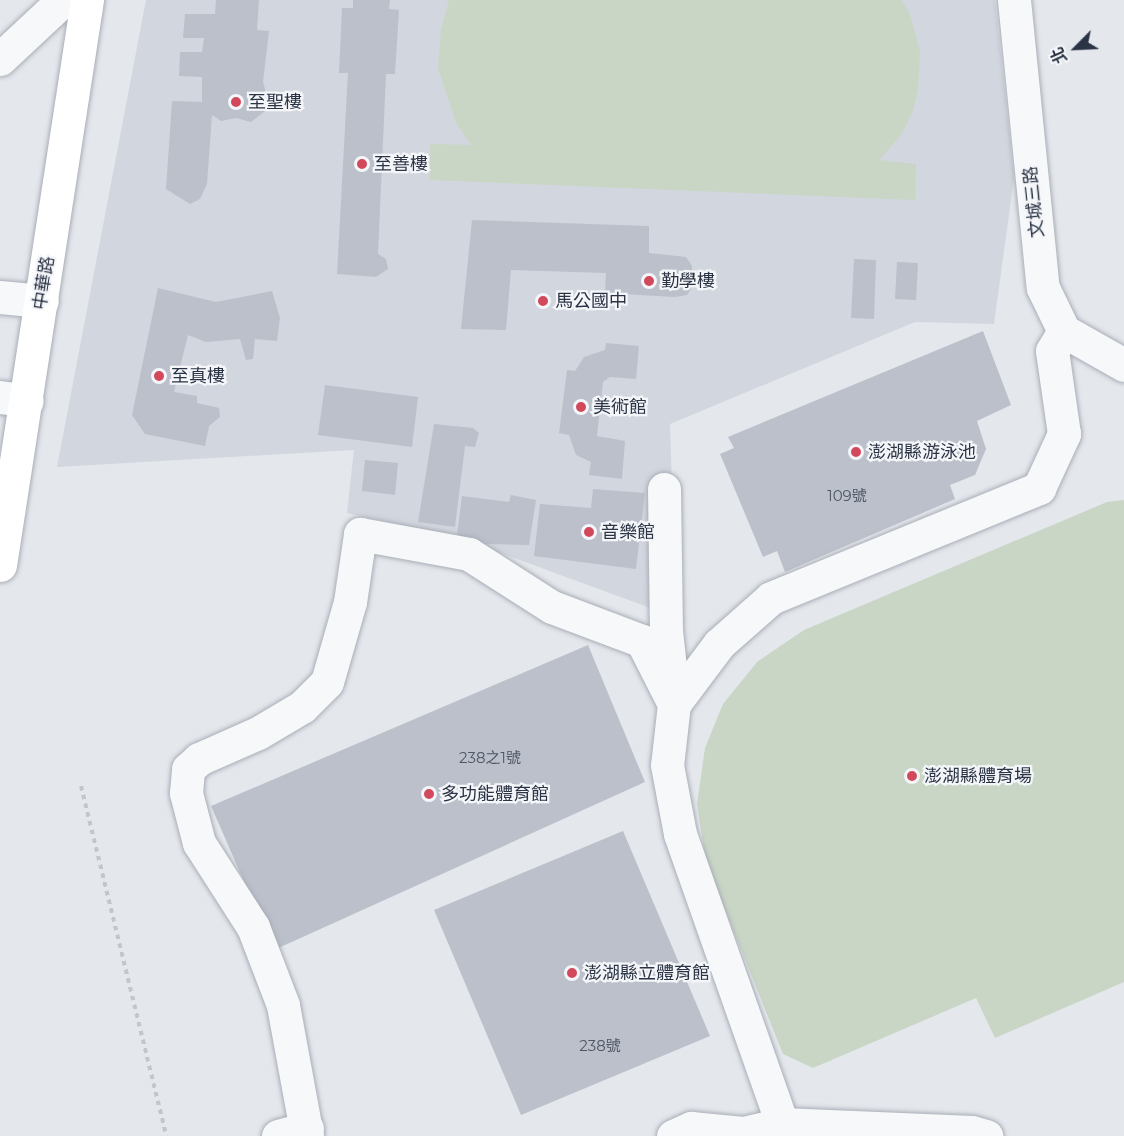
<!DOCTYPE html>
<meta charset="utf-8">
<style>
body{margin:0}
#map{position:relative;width:1124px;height:1136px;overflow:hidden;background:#e4e7ec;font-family:Montserrat,"Noto Sans TC",sans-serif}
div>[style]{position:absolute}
.built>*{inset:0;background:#d2d6de}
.green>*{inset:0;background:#c9d6c5}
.building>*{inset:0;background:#bbc0ca}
.path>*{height:4px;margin-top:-2px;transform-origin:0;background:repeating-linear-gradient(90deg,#c2c5cb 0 4.5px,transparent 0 9px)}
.roads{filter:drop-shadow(0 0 2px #a9aeb7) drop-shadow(0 0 2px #a9aeb7)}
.minor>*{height:33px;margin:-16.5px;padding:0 16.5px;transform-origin:16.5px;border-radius:16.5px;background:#f7f8fa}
.major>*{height:33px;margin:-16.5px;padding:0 16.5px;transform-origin:16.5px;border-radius:16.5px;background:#fff}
.dots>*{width:16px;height:16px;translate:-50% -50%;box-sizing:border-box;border:3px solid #f4f6f9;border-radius:50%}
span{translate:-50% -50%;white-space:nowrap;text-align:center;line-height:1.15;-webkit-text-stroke:4.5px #f4f6f9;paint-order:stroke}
.number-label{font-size:15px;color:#4f5766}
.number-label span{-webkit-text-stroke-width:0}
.poi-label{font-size:18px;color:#2b3445}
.left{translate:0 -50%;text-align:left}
.street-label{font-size:18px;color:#2b3445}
.north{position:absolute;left:1046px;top:18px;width:60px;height:60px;-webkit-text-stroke:4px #f4f6f9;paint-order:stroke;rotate:246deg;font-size:16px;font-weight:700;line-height:24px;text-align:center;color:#2b3445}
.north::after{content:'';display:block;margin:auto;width:21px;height:27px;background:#2b3445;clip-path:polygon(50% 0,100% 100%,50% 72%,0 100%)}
</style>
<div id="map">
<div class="built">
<i style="clip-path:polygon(146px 0,995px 0,1014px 178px,994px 324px,915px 322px,670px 424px,672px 490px,656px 610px,457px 537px,347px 513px,354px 450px,57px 467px)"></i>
</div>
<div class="green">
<i style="clip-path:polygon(449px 0,901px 0,910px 14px,920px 52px,918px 89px,913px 111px,901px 135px,879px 160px,916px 164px,915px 200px,430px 180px,430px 144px,471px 145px,456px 123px,438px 68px,441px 30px)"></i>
<i style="clip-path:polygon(1124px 500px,1124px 982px,995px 1038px,976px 998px,813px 1068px,783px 1054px,706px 862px,697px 804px,705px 748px,723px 704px,757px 662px,804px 630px,1107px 502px)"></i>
</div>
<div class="building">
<i style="clip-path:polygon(216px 0,259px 0,257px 30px,269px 31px,263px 82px,270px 107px,251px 122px,236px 118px,221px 121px,212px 115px,207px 184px,200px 199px,190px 204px,166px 189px,172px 101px,202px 102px,202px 77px,179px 76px,180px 52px,202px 52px,204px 38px,183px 38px,185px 14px,215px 14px)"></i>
<i style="clip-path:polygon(353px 0,390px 0,389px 9px,399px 10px,395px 74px,386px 74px,378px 254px,386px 259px,388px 269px,376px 277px,337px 274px,348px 73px,339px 73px,342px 8px,353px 8px)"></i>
<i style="clip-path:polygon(472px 220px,649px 226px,649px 253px,686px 257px,692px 266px,691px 289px,687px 295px,675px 297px,605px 293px,606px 273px,511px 270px,506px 330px,461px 329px)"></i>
<i style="clip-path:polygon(854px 259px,876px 260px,874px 319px,851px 318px)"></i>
<i style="clip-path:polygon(897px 262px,918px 263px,916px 300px,895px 299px)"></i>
<i style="clip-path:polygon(158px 288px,216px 302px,272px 291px,280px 318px,277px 341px,255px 339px,253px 359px,246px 360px,240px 339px,206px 342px,188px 335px,174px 392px,197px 396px,197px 403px,219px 408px,220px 417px,209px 426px,205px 446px,145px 434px,132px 415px)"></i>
<i style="clip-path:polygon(983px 331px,1011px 405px,977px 421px,986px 449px,975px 475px,950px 485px,955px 499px,785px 572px,777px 551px,763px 557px,720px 454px,734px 448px,728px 437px)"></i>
<i style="clip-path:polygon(606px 343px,639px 346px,636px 379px,610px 377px,603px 382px,597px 436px,625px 441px,622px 479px,589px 475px,591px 462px,576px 455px,569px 435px,559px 433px,567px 370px,575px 371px,584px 357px,605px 350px)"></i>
<i style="clip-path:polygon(325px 385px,418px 397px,412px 447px,318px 435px)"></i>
<i style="clip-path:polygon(434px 424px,473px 428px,479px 433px,475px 447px,465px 446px,455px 527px,418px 522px)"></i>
<i style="clip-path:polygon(365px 460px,398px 463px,395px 495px,362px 491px)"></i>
<i style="clip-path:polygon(593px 489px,645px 493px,636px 569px,534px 556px,540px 504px,591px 508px)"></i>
<i style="clip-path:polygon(511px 495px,536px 500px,529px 545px,485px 544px,457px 535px,462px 496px,509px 502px)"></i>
<i style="clip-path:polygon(588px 645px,645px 782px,274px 950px,211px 806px)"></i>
<i style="clip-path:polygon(623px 831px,710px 1036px,521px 1115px,434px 910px)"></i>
</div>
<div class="path">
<i style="left:81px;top:786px;width:360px;rotate:76.3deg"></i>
</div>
<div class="roads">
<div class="minor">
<i style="left:1014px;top:0;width:289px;rotate:84.3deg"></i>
<i style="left:1043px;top:288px;width:48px;rotate:64deg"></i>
<i style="left:1064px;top:331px;width:69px;rotate:29.5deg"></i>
<i style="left:0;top:59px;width:86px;rotate:-43.1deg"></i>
<i style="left:0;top:297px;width:42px;rotate:5.4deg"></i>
<i style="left:0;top:397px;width:27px;rotate:8deg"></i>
<i style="left:664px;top:489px;width:142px;rotate:89.2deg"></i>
<i style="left:666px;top:631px;width:73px;rotate:83.7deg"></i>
<i style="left:674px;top:704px;width:61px;rotate:96.5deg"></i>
<i style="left:667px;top:765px;width:70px;rotate:79.3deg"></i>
<i style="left:680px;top:834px;width:307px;rotate:70.6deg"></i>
<i style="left:278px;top:1136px;width:30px;rotate:-15deg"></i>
<i style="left:307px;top:1136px;width:133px;rotate:-100.4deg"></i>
<i style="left:283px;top:1005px;width:84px;rotate:-111deg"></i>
<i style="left:253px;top:927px;width:100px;rotate:-122.7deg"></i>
<i style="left:199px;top:843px;width:52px;rotate:-104.6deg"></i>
<i style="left:186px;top:793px;width:24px;rotate:-85deg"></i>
<i style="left:188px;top:769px;width:15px;rotate:-42deg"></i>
<i style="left:199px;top:759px;width:64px;rotate:-23.8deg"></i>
<i style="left:258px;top:733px;width:51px;rotate:-30.6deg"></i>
<i style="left:302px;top:707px;width:35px;rotate:-45deg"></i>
<i style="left:327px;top:682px;width:83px;rotate:-74deg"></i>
<i style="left:350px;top:602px;width:69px;rotate:-81.6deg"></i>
<i style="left:360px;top:534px;width:111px;rotate:10.4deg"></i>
<i style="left:469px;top:554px;width:98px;rotate:32.6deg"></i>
<i style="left:552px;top:607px;width:96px;rotate:20.7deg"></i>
<i style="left:642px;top:641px;width:71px;rotate:63.1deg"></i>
<i style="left:674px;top:704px;width:75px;rotate:-53.1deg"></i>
<i style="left:719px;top:644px;width:69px;rotate:-41.5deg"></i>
<i style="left:771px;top:598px;width:290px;rotate:-22.3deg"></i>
<i style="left:1039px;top:488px;width:60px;rotate:-65.2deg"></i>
<i style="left:1064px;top:434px;width:84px;rotate:-98.2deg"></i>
<i style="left:1052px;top:351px;width:23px;rotate:-59deg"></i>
<i style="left:673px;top:1136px;width:20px;rotate:-24deg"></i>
<i style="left:691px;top:1128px;width:52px;rotate:5.5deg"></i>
<i style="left:743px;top:1133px;width:40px;rotate:-13deg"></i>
<i style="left:782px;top:1124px;width:190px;rotate:2.4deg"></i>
<i style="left:972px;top:1132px;width:15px;rotate:16deg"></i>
</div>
<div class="major">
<i style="left:0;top:565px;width:572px;rotate:-81.25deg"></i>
</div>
</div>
<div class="dots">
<i style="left:236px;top:102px;background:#d1495b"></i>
<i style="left:362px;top:164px;background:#d1495b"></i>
<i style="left:649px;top:281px;background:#d1495b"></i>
<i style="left:543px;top:301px;background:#d1495b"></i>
<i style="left:159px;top:376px;background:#d1495b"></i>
<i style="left:581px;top:407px;background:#d1495b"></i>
<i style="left:856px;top:452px;background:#d1495b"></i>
<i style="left:589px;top:532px;background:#d1495b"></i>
<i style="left:912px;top:776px;background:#d1495b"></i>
<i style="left:429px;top:794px;background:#d1495b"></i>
<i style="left:572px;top:973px;background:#d1495b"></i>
</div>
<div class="number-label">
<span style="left:847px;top:496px">109號</span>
<span style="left:490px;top:758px">238之1號</span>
<span style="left:600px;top:1046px">238號</span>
</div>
<div class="poi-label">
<span class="left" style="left:248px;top:102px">至聖樓</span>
<span class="left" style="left:374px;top:164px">至善樓</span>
<span class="left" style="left:661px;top:281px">勤學樓</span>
<span class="left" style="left:555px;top:301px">馬公國中</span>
<span class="left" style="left:171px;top:376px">至真樓</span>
<span class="left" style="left:593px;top:407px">美術館</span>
<span class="left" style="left:868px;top:452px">澎湖縣游泳池</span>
<span class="left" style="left:601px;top:532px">音樂館</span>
<span class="left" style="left:924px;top:776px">澎湖縣體育場</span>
<span class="left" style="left:441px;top:794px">多功能體育館</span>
<span class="left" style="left:584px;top:973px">澎湖縣立體育館</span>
</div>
<div class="street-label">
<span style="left:1034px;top:202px;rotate:-96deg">文城三路</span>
<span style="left:44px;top:283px;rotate:-81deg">中華路</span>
</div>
<div class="north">北</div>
</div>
